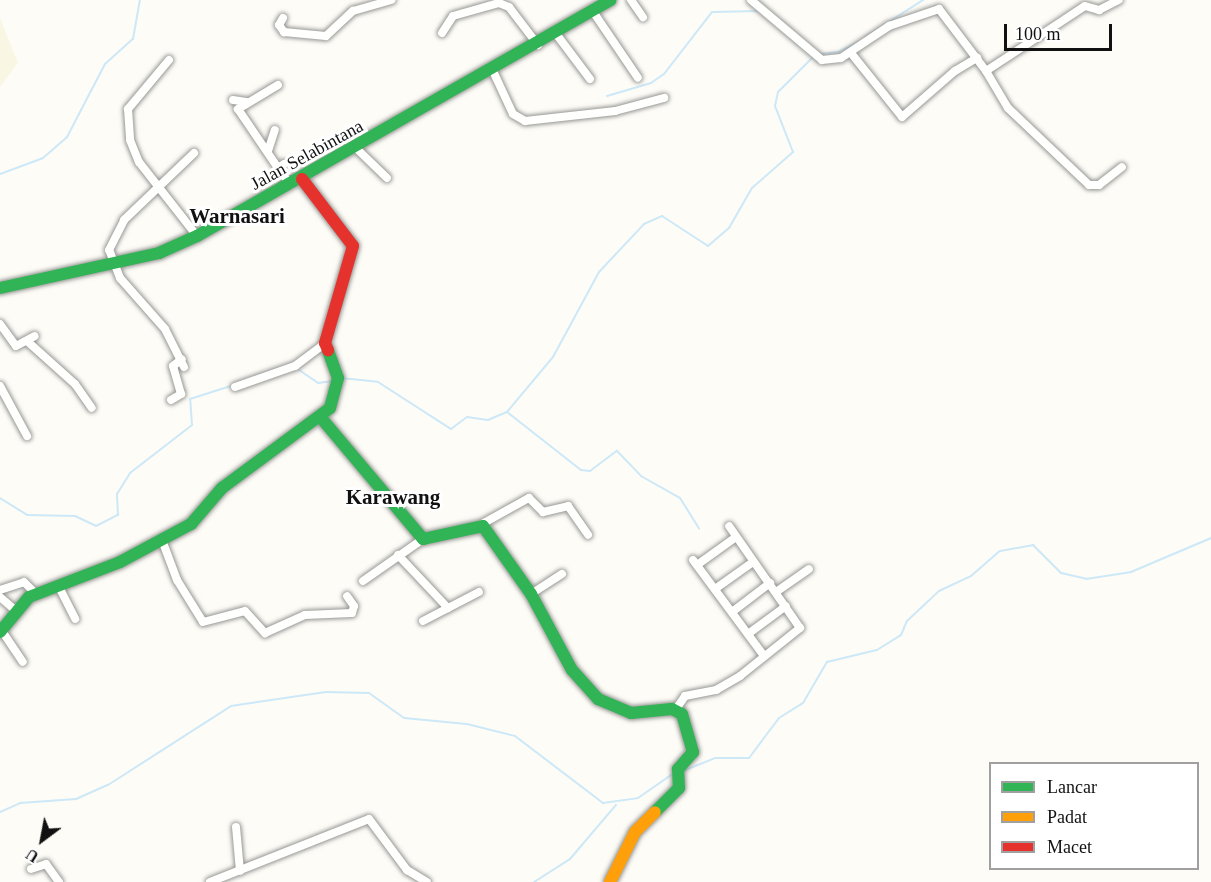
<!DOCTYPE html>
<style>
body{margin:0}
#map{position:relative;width:1211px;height:882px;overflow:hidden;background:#fdfcf7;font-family:Georgia,serif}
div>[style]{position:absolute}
.farmland>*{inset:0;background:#f9f7e4}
.stream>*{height:2px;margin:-1px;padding:0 1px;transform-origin:1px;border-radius:1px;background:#cde8f7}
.roads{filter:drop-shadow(0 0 2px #979795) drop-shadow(0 0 2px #979795)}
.street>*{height:8px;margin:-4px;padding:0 4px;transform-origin:4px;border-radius:4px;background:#fffffe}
.fast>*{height:12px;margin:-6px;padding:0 6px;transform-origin:6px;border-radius:6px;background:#30b455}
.slow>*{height:12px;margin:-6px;padding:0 6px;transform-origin:6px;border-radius:6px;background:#ff9f0a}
.jam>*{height:12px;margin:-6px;padding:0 6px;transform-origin:6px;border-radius:6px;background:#e5322d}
span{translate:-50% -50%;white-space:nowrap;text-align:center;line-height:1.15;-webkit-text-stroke:6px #fff;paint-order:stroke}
.street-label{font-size:18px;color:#111}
.quarter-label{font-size:21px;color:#111;font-weight:700}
.legend{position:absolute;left:989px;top:762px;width:210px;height:108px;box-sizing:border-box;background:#fff;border:2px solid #a0a0a0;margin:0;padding:8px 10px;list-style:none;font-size:18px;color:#111}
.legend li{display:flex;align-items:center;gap:12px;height:30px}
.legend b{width:30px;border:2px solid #a0a0a0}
.north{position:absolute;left:12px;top:810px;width:60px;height:60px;-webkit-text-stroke:4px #fff;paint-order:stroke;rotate:212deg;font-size:16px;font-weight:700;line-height:24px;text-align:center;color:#111}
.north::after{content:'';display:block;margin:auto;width:21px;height:27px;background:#111;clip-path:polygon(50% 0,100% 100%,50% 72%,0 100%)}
.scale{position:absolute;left:1004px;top:24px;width:108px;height:27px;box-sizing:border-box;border:3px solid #111;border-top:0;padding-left:8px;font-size:18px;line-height:21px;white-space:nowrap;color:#111;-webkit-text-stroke:4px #fff;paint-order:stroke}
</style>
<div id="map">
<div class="farmland">
<i style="clip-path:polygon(0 18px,18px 63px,0 87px)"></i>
</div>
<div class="stream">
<i style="left:865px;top:37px;width:69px;rotate:-32.5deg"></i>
<i style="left:819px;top:54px;width:19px;rotate:-6deg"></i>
<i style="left:838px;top:52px;width:25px;rotate:-26deg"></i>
<i style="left:607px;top:96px;width:46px;rotate:-16.5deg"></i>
<i style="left:651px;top:83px;width:16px;rotate:-35deg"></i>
<i style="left:664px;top:74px;width:78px;rotate:-52.3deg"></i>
<i style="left:712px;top:12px;width:47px;rotate:-1.2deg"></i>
<i style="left:0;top:174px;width:46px;rotate:-20.4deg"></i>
<i style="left:43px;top:158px;width:32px;rotate:-41deg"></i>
<i style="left:67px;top:137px;width:82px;rotate:-62.5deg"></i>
<i style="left:105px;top:64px;width:38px;rotate:-42deg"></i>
<i style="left:133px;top:39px;width:40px;rotate:-80deg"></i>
<i style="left:296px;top:368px;width:27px;rotate:34deg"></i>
<i style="left:318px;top:383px;width:15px;rotate:-8deg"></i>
<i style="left:255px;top:376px;width:38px;rotate:-18deg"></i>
<i style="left:341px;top:378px;width:37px;rotate:6deg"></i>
<i style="left:378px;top:382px;width:87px;rotate:32.8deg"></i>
<i style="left:451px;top:429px;width:20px;rotate:-37deg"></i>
<i style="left:467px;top:417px;width:21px;rotate:8deg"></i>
<i style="left:488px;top:420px;width:21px;rotate:-23deg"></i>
<i style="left:507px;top:412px;width:72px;rotate:-50.1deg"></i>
<i style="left:553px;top:357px;width:97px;rotate:-61.6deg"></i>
<i style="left:599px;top:272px;width:66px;rotate:-46.8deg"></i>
<i style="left:644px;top:224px;width:20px;rotate:-24deg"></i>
<i style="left:662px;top:216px;width:55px;rotate:33.1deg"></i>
<i style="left:708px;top:246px;width:28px;rotate:-41deg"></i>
<i style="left:729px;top:228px;width:46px;rotate:-60.1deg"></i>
<i style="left:752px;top:188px;width:55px;rotate:-41.3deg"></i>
<i style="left:793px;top:152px;width:49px;rotate:-111.4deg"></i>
<i style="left:775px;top:106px;width:14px;rotate:-78deg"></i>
<i style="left:778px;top:92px;width:51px;rotate:-45deg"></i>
<i style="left:507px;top:412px;width:94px;rotate:38.1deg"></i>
<i style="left:581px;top:470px;width:9px;rotate:6deg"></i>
<i style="left:590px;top:471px;width:34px;rotate:-37deg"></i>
<i style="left:617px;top:451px;width:35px;rotate:46deg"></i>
<i style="left:641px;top:476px;width:45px;rotate:29.4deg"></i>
<i style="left:680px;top:498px;width:36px;rotate:58deg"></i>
<i style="left:0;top:498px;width:32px;rotate:32deg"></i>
<i style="left:27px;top:515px;width:48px;rotate:1.2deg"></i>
<i style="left:75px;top:516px;width:23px;rotate:25deg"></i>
<i style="left:96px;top:526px;width:25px;rotate:-27deg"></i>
<i style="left:118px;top:515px;width:21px;rotate:-93deg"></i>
<i style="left:117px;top:494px;width:25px;rotate:-58deg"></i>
<i style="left:130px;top:473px;width:78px;rotate:-37.7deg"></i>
<i style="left:192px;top:425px;width:26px;rotate:-94deg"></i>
<i style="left:190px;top:399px;width:46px;rotate:-17.7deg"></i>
<i style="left:683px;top:771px;width:35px;rotate:-22deg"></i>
<i style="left:716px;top:758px;width:33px"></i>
<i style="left:749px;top:758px;width:50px;rotate:-53.1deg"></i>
<i style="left:779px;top:718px;width:28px;rotate:-32deg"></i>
<i style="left:803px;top:703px;width:48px;rotate:-59.7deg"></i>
<i style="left:827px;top:662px;width:51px;rotate:-13.5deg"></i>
<i style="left:877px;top:650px;width:28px;rotate:-32deg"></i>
<i style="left:901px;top:635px;width:15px;rotate:-67deg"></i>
<i style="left:907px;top:621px;width:44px;rotate:-43.2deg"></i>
<i style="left:939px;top:591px;width:35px;rotate:-25deg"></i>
<i style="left:971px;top:576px;width:38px;rotate:-41deg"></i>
<i style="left:1000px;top:551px;width:34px;rotate:-10deg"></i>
<i style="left:1033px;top:545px;width:40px;rotate:45deg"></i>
<i style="left:1061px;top:573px;width:26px;rotate:13deg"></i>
<i style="left:1086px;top:579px;width:46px;rotate:-8.8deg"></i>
<i style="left:1131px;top:572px;width:87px;rotate:-23deg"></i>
<i style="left:0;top:812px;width:22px;rotate:-24deg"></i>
<i style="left:20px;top:803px;width:56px;rotate:-4.1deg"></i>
<i style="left:76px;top:799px;width:35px;rotate:-24deg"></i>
<i style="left:108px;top:785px;width:146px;rotate:-32.7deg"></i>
<i style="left:231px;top:706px;width:96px;rotate:-8.4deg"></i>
<i style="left:326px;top:692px;width:43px;rotate:1.3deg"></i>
<i style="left:369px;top:693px;width:43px;rotate:35.5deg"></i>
<i style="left:404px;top:718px;width:63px;rotate:5.4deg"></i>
<i style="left:467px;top:724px;width:49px;rotate:14deg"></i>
<i style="left:515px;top:736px;width:111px;rotate:37.3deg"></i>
<i style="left:603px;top:803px;width:35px;rotate:-8deg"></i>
<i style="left:638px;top:798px;width:44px;rotate:-34.8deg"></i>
<i style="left:534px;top:882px;width:43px;rotate:-32.6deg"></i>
<i style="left:570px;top:859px;width:71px;rotate:-49.6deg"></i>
</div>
<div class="roads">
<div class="street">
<i style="left:631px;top:0;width:21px;rotate:55deg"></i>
<i style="left:751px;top:0;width:93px;rotate:40.2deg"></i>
<i style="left:822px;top:60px;width:19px;rotate:-6deg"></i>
<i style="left:841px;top:58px;width:58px;rotate:-33.7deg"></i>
<i style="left:889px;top:26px;width:53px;rotate:-18.8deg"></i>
<i style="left:939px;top:9px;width:78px;rotate:52.8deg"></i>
<i style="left:986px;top:71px;width:118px;rotate:-33.3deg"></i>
<i style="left:1085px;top:6px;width:15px;rotate:16deg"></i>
<i style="left:1099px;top:10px;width:22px;rotate:-27deg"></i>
<i style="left:594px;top:13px;width:78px;rotate:55.9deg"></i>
<i style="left:283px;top:18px;width:8px;rotate:120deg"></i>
<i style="left:279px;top:25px;width:9px;rotate:54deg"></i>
<i style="left:284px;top:32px;width:42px;rotate:5.4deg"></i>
<i style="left:326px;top:36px;width:37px;rotate:-43deg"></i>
<i style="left:353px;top:11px;width:40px;rotate:-16deg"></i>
<i style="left:442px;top:33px;width:20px;rotate:-57deg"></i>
<i style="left:453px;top:16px;width:48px;rotate:-15.8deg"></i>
<i style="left:499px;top:3px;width:11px;rotate:22deg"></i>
<i style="left:509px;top:7px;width:48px;rotate:52.7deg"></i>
<i style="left:557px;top:35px;width:55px;rotate:53.1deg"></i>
<i style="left:851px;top:53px;width:82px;rotate:51.4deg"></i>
<i style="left:902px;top:117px;width:70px;rotate:-41deg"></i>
<i style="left:955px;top:71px;width:26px;rotate:-31deg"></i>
<i style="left:169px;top:60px;width:64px;rotate:129.9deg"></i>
<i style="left:128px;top:109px;width:31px;rotate:86deg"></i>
<i style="left:130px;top:140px;width:24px;rotate:68deg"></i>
<i style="left:139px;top:162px;width:94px;rotate:51.9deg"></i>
<i style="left:493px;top:71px;width:47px;rotate:65.1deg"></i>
<i style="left:513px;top:114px;width:14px;rotate:30deg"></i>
<i style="left:525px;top:121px;width:91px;rotate:-6.3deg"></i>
<i style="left:615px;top:111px;width:51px;rotate:-14.9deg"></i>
<i style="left:986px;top:71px;width:43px;rotate:59.3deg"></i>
<i style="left:1008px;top:108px;width:112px;rotate:43.5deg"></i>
<i style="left:1089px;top:185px;width:10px"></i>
<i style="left:1099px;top:185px;width:29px;rotate:-38deg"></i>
<i style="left:278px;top:85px;width:47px;rotate:149deg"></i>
<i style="left:238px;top:109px;width:71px;rotate:55.9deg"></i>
<i style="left:233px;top:100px;width:15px;rotate:8deg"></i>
<i style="left:356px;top:148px;width:43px;rotate:44.1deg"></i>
<i style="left:268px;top:151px;width:22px;rotate:-72deg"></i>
<i style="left:284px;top:164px;width:7px;rotate:146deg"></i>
<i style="left:278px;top:168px;width:21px;rotate:53deg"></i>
<i style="left:0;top:324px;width:27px;rotate:54deg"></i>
<i style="left:16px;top:346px;width:21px;rotate:-28deg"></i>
<i style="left:27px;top:341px;width:64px;rotate:41.9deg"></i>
<i style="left:75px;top:384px;width:29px;rotate:55deg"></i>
<i style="left:184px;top:367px;width:42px;rotate:-116.6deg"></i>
<i style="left:165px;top:329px;width:68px;rotate:-131.4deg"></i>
<i style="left:120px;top:278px;width:30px;rotate:-111deg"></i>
<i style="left:109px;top:250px;width:34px;rotate:-63deg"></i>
<i style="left:124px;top:220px;width:97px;rotate:-43.7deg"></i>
<i style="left:0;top:386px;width:57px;rotate:61.6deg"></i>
<i style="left:235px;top:387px;width:64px;rotate:-19.3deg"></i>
<i style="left:295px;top:366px;width:38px;rotate:-37deg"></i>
<i style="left:171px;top:400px;width:12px;rotate:-31deg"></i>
<i style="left:181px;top:394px;width:29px;rotate:-106deg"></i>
<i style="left:173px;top:366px;width:11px;rotate:-38deg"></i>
<i style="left:482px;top:524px;width:54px;rotate:-29deg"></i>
<i style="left:529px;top:498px;width:20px;rotate:45deg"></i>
<i style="left:543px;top:512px;width:26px;rotate:-13deg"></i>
<i style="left:568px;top:506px;width:35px;rotate:55deg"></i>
<i style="left:162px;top:540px;width:43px;rotate:69.4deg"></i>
<i style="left:177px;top:580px;width:49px;rotate:58.2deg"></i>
<i style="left:203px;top:622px;width:43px;rotate:-14.7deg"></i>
<i style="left:245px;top:611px;width:30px;rotate:48deg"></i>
<i style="left:265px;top:633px;width:44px;rotate:-24.2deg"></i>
<i style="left:305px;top:615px;width:47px;rotate:-2.4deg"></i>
<i style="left:352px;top:613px;width:7px;rotate:-74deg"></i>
<i style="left:354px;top:606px;width:12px;rotate:-125deg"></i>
<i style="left:398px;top:555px;width:73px;rotate:46.7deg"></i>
<i style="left:693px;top:560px;width:119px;rotate:53.5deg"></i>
<i style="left:697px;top:565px;width:48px;rotate:-35.7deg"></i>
<i style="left:363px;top:581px;width:73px;rotate:-35deg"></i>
<i style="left:58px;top:585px;width:38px;rotate:63deg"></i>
<i style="left:715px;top:589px;width:47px;rotate:-35.4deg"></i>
<i style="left:0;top:590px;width:25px;rotate:-18deg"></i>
<i style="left:24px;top:582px;width:17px;rotate:45deg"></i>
<i style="left:776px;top:592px;width:40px;rotate:-34.9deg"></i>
<i style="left:531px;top:594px;width:37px;rotate:-33deg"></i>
<i style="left:0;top:597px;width:23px;rotate:41deg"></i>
<i style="left:732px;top:612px;width:48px;rotate:-37.3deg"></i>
<i style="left:423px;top:621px;width:63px;rotate:-27.4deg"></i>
<i style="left:2px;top:631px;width:37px;rotate:56deg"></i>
<i style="left:748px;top:634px;width:47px;rotate:-36.4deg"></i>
<i style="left:676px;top:709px;width:16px;rotate:-55deg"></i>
<i style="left:685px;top:696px;width:32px;rotate:-11deg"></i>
<i style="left:716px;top:690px;width:28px;rotate:-30deg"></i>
<i style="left:740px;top:676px;width:77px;rotate:-38.7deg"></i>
<i style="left:800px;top:628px;width:124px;rotate:-124.8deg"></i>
<i style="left:236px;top:827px;width:44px;rotate:84.8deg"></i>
<i style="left:31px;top:869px;width:16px;rotate:-18deg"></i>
<i style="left:46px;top:864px;width:22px;rotate:54deg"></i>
<i style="left:210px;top:882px;width:171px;rotate:-21.6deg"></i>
<i style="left:369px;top:819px;width:64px;rotate:53.3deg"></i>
<i style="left:407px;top:870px;width:23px;rotate:31deg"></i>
</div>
<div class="fast">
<i style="left:0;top:288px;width:163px;rotate:-12.4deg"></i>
<i style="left:159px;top:253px;width:42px;rotate:-24.1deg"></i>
<i style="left:197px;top:236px;width:476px;rotate:-29.7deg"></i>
<i style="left:322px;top:419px;width:157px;rotate:49.9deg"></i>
<i style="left:423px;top:539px;width:61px;rotate:-12.2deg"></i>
<i style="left:483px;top:526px;width:83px;rotate:54.8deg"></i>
<i style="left:531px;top:594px;width:86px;rotate:61.7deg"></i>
<i style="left:572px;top:670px;width:39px;rotate:48deg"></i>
<i style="left:598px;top:699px;width:36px;rotate:23deg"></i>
<i style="left:631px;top:713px;width:41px;rotate:-5.6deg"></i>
<i style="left:672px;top:709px;width:11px;rotate:27deg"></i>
<i style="left:682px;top:714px;width:40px;rotate:74deg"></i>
<i style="left:693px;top:752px;width:23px;rotate:131deg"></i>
<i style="left:678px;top:769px;width:19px;rotate:87deg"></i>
<i style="left:679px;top:788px;width:34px;rotate:135deg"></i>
<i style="left:0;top:632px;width:45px;rotate:-50.4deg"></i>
<i style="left:29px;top:597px;width:97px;rotate:-21deg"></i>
<i style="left:120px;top:562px;width:81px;rotate:-28.2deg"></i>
<i style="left:191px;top:524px;width:48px;rotate:-49.3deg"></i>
<i style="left:222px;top:488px;width:134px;rotate:-36.5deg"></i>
<i style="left:330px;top:408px;width:31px;rotate:-75deg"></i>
<i style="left:338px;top:378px;width:30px;rotate:-110deg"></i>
</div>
<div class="slow">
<i style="left:610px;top:882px;width:56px;rotate:-63.4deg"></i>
<i style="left:635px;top:832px;width:28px;rotate:-45deg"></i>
</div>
<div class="jam">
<i style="left:302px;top:179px;width:84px;rotate:52.7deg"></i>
<i style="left:353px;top:246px;width:101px;rotate:106.1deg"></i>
<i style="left:325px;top:343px;width:8px;rotate:67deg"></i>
</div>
</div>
<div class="street-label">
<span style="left:307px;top:155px;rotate:-29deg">Jalan Selabintana</span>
</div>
<div class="quarter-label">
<span style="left:237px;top:216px">Warnasari</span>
<span style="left:393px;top:497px">Karawang</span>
</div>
<ul class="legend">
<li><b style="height:8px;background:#30b455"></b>Lancar</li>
<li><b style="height:8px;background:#ff9f0a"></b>Padat</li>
<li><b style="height:8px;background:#e5322d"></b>Macet</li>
</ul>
<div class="north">U</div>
<div class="scale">100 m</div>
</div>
